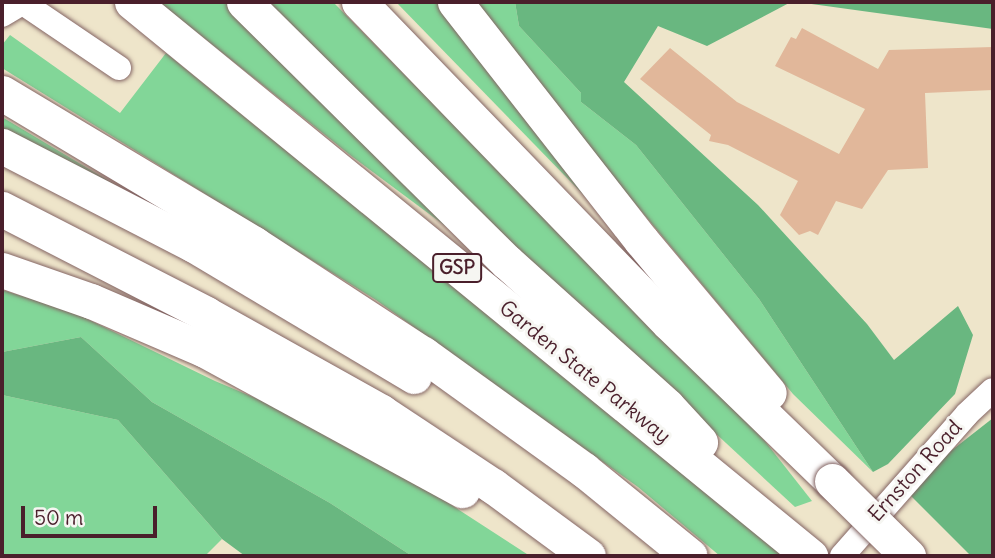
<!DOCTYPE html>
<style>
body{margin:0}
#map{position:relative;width:995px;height:558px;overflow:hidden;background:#eee5ca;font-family:Delius,sans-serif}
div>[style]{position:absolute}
.green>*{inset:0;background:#82d698}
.forest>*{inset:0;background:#69b780}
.building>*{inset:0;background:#e1b79a}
.roads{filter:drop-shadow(0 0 2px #836463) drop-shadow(0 0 2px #836463)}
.minor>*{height:24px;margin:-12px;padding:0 12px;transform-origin:12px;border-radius:12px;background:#fff}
.highway>*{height:35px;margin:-17.5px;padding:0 17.5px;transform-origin:17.5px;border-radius:17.5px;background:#fff}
.bridges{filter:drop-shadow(0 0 2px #836463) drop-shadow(0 0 2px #836463)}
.highway-bridge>*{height:35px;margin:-17.5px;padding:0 17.5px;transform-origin:17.5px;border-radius:17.5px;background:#fff}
span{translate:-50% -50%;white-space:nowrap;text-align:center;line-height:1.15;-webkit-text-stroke:6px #f6f6f2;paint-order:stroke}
.shield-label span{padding:2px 5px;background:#f6f6f2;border:2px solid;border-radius:5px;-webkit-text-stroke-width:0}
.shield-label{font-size:19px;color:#4a1f2b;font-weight:700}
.street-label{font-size:21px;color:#4a1f2b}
.frame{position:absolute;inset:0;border:4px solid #4a1f2b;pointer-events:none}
.scale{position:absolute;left:21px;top:506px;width:136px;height:32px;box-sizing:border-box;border:4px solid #4a1f2b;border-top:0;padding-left:9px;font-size:21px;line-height:24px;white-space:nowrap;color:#4a1f2b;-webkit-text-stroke:5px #f6f6f2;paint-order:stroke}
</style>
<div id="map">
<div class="green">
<i style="clip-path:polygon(159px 2px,231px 2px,491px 260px,350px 155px)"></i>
<i style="clip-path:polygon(261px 2px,333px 2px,764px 440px,812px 501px,795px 507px,522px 254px)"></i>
<i style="clip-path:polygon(396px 2px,444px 2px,603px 215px)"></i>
<i style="clip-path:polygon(468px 2px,515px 2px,519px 26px,581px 93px,581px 102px,636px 145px,759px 299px,873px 472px,793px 394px)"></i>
<i style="clip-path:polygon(10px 35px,120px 113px,166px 53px,784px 556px,720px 556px,638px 487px,376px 300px,2px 68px,2px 45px)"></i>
<i style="clip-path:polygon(2px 117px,181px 224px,2px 135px)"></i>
<i style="clip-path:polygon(2px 290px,71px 311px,215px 381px,345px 436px,530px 556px,412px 556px,330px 503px,152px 402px,81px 337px,2px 352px)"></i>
<i style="clip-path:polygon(2px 395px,118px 420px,222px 539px,205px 556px,2px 556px)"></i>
</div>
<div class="forest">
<i style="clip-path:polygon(515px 2px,791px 2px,707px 46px,658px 26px,624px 82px,758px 205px,867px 324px,894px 360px,958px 306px,973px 335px,955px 394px,888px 464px,873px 472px,759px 299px,636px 145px,581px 102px,581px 93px,519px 26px)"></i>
<i style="clip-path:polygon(797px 2px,993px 2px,993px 29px)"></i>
<i style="clip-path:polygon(81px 337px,152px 402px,330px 503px,412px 556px,245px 556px,222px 539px,118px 420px,2px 395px,2px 352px)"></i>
<i style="clip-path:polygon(993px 418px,993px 556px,971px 556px,907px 492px,924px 472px)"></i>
</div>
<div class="building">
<i style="clip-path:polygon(802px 28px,878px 69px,889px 50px,993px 47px,993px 90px,925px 93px,928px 168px,888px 170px,862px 209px,836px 201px,818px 235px,810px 231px,799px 235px,780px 215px,798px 181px,728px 145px,709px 141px,711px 135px,640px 79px,670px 48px,737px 102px,839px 154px,865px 109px,775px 66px,791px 37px,796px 39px)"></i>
</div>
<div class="roads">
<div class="minor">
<i style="left:23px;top:3px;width:116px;rotate:34.1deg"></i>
<i style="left:2px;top:15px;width:26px;rotate:-31deg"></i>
<i style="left:842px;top:556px;width:189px;rotate:-48.6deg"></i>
<i style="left:967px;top:414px;width:35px;rotate:-43deg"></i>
</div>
<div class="highway">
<i style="left:132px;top:2px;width:876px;rotate:39.25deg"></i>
<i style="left:244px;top:2px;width:370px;rotate:44.7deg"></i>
<i style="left:507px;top:262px;width:215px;rotate:42deg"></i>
<i style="left:667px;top:406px;width:49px;rotate:47.5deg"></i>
<i style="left:359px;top:2px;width:446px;rotate:46deg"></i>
<i style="left:669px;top:323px;width:227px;rotate:44.1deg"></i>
<i style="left:455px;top:2px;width:302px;rotate:52deg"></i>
<i style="left:641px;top:240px;width:199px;rotate:50.1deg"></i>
<i style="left:2px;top:93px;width:294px;rotate:30.9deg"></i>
<i style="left:254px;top:244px;width:202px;rotate:33.1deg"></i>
<i style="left:423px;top:354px;width:198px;rotate:35.8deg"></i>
<i style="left:584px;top:470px;width:136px;rotate:39.1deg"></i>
<i style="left:2px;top:146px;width:216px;rotate:27.3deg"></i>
<i style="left:194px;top:245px;width:256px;rotate:30.8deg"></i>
<i style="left:2px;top:209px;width:229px;rotate:27.2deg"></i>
<i style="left:206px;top:314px;width:201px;rotate:29.2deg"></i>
<i style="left:381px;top:412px;width:134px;rotate:33.5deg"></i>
<i style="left:493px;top:486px;width:118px;rotate:36.4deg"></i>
<i style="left:2px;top:270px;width:94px;rotate:19.2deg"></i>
<i style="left:91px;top:301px;width:124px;rotate:23.3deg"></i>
<i style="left:205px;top:350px;width:293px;rotate:28.6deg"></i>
</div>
</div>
<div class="bridges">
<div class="highway-bridge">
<i style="left:832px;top:481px;width:107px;rotate:44.6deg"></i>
</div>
</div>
<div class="shield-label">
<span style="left:457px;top:268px">GSP</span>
</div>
<div class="street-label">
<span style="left:585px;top:372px;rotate:39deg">Garden State Parkway</span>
<span style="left:915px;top:471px;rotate:-48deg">Ernston Road</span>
</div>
<div class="frame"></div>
<div class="scale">50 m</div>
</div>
